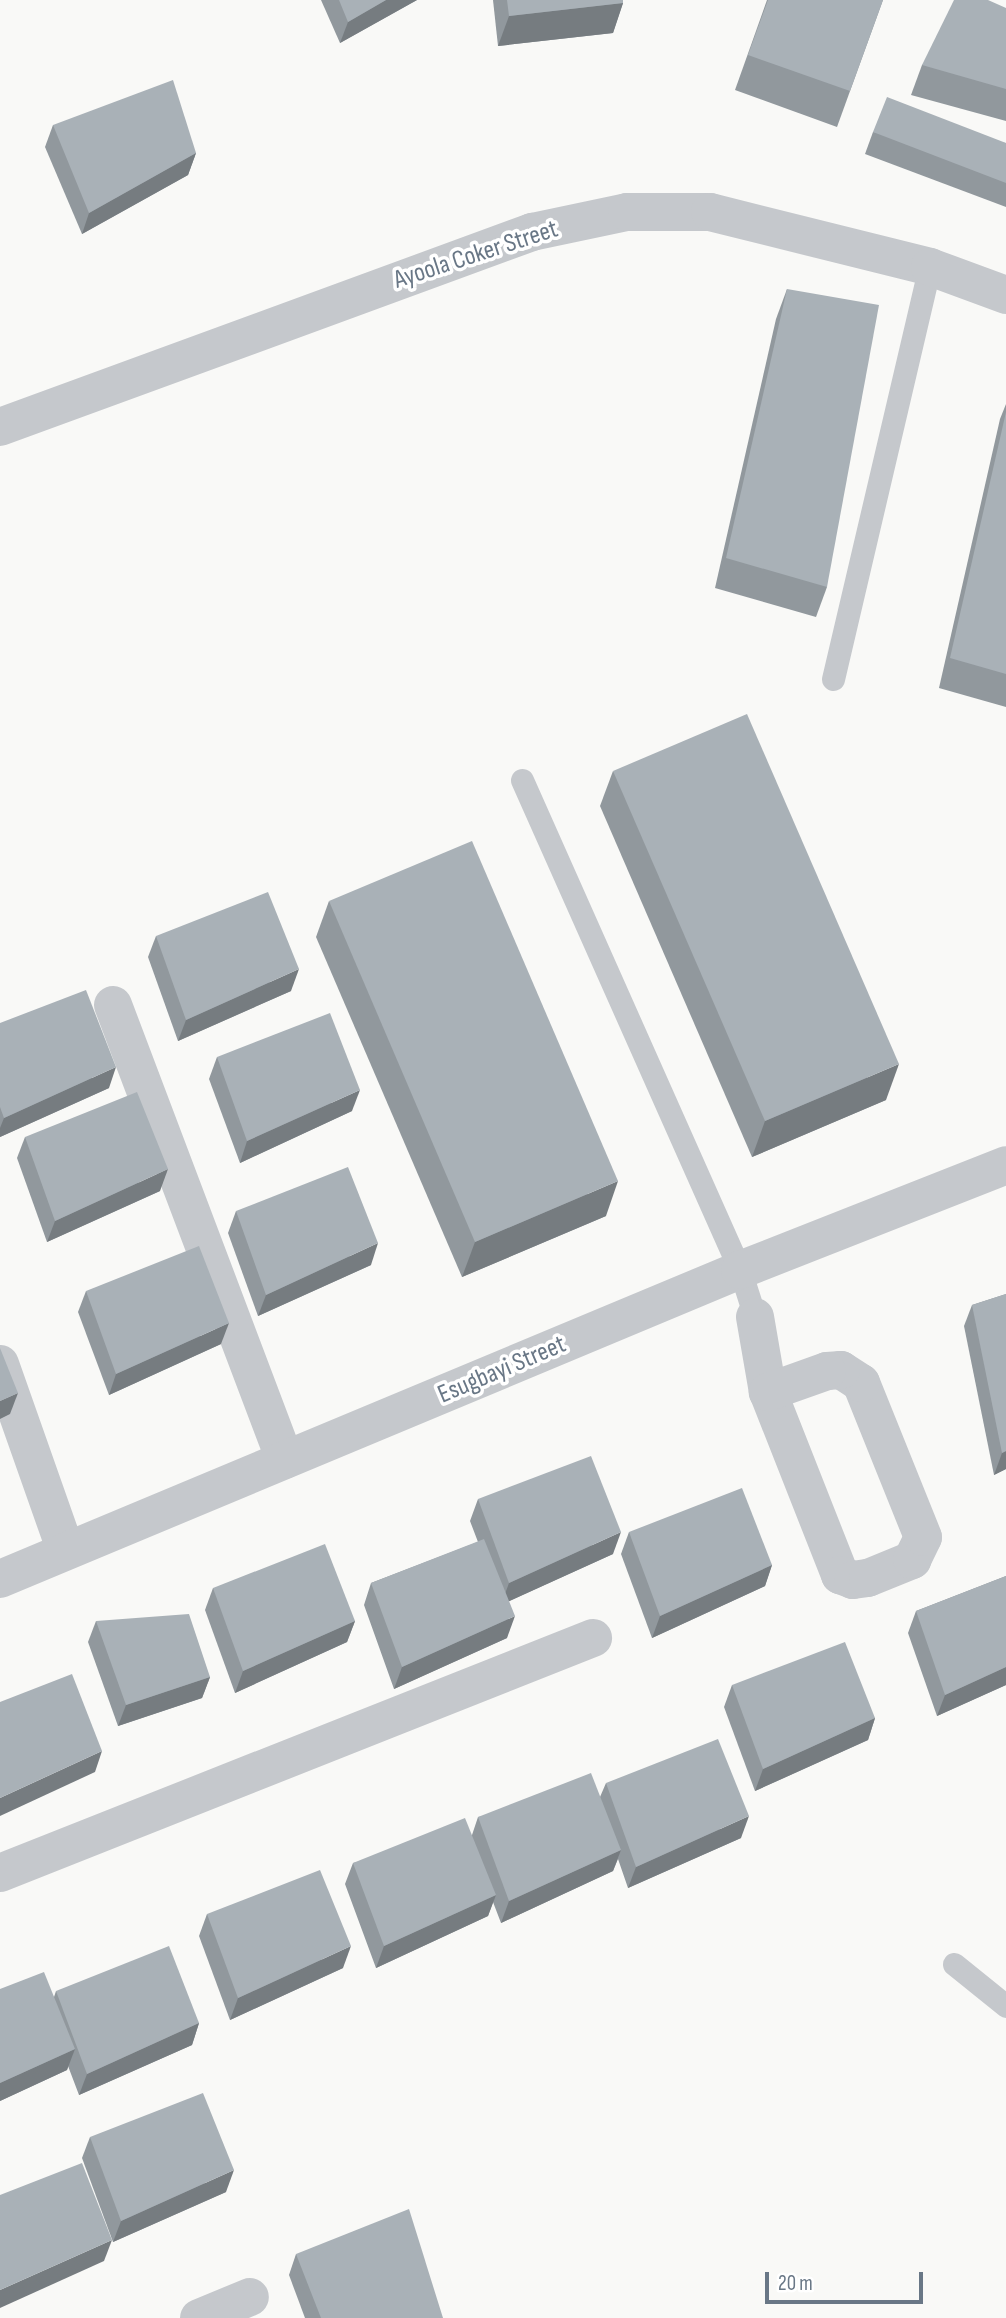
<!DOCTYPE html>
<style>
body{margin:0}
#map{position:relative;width:1006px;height:2318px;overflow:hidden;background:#f9f9f7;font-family:"Sofia Sans Condensed",sans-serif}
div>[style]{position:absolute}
.service>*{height:23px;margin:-11.5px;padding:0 11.5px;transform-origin:11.5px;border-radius:11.5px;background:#c5c8cc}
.minor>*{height:38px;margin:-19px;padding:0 19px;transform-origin:19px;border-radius:19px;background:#c5c8cc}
.wall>*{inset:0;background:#91989d}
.shaded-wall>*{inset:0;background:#767c80}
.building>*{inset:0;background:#a9b1b7}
span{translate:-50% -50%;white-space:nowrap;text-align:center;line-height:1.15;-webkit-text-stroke:7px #fff;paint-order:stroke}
.street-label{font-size:26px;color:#697786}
.scale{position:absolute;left:765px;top:2272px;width:158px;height:32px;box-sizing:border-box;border:4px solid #697786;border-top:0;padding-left:9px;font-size:21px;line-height:24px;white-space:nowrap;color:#697786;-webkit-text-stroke:5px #fff;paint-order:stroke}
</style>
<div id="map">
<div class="service">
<i style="left:833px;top:679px;width:423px;rotate:-76.8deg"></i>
<i style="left:522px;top:780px;width:536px;rotate:66.02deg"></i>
<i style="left:740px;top:1270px;width:49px;rotate:72.3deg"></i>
<i style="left:954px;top:1964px;width:67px;rotate:38.9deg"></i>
</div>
<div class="minor">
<i style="left:0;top:427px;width:567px;rotate:-20.13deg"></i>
<i style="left:532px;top:232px;width:97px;rotate:-11.9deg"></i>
<i style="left:627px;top:212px;width:83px"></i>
<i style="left:710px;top:212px;width:227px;rotate:14deg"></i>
<i style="left:930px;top:267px;width:81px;rotate:20.2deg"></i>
<i style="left:113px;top:1005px;width:486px;rotate:69.3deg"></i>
<i style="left:755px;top:1317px;width:76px;rotate:80.2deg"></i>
<i style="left:768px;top:1392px;width:197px;rotate:68.5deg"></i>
<i style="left:840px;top:1575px;width:14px;rotate:21deg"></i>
<i style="left:853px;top:1580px;width:15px;rotate:-8deg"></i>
<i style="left:868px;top:1578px;width:48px;rotate:-22.2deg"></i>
<i style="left:912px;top:1560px;width:25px;rotate:-64deg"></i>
<i style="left:923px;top:1537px;width:166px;rotate:-111.9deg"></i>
<i style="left:861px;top:1383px;width:24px;rotate:-147deg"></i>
<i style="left:841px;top:1370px;width:14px;rotate:176deg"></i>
<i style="left:827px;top:1371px;width:63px;rotate:160.4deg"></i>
<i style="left:0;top:1364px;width:198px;rotate:70.6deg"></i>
<i style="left:0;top:1579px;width:802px;rotate:-22.66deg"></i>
<i style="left:740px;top:1270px;width:286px;rotate:-21.5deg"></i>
<i style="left:0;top:1873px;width:638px;rotate:-21.62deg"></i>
<i style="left:199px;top:2318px;width:55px;rotate:-22.4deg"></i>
</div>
<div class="wall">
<i style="clip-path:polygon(321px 0,417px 0,340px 43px)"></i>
<i style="clip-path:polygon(493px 0,623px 0,623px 3px,613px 33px,498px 46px)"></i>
<i style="clip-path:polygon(767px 0,883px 0,837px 127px,735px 90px)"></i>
<i style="clip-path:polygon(1006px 8px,1006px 121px,911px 95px,922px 65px)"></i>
<i style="clip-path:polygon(53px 125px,196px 153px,188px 175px,82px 234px,45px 147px)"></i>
<i style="clip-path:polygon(873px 132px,1006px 143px,1006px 207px,865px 154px)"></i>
<i style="clip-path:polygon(787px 289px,827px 587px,816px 617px,715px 588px,776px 319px)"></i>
<i style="clip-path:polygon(1006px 404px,1006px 707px,939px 688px,1000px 419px)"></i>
<i style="clip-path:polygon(613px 771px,886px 1100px,752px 1157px,600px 806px)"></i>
<i style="clip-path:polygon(329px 901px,606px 1216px,462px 1277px,316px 937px)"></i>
<i style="clip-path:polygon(156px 936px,291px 991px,178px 1041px,148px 957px)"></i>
<i style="clip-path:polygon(0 1023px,109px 1088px,0 1137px)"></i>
<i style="clip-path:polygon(217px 1057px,352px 1111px,240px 1163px,209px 1079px)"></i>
<i style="clip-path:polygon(25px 1137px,160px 1191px,47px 1242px,17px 1158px)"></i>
<i style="clip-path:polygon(236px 1211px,371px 1265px,258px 1316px,228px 1233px)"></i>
<i style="clip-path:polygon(86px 1291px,221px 1344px,109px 1395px,78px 1312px)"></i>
<i style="clip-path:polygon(1006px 1294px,1006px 1469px,994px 1475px,964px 1326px,972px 1305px)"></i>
<i style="clip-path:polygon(478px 1499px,613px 1554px,509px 1601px,507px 1638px,394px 1689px,364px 1605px,371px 1583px,478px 1542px,470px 1521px)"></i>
<i style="clip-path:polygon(629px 1532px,772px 1565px,765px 1586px,652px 1638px,621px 1554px)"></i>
<i style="clip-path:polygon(1006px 1576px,1006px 1685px,937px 1716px,908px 1633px,916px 1611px)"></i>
<i style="clip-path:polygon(213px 1588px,355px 1621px,347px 1642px,235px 1693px,205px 1610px)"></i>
<i style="clip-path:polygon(96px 1621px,210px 1677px,202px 1698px,118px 1726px,88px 1642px)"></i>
<i style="clip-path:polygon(732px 1685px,875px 1718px,868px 1740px,755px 1791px,724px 1707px)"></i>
<i style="clip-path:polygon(606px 1783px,741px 1838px,628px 1888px,618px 1859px,613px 1871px,501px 1923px,493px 1902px,488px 1916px,376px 1968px,345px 1884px,353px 1863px,472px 1835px,478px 1817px,600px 1797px)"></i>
<i style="clip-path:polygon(207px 1914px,343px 1968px,230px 2020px,199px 1936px)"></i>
<i style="clip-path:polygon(0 1989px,54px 1997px,56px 1991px,199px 2023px,192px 2045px,79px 2095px,68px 2066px,67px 2070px,0 2101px)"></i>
<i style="clip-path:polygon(90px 2137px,226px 2192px,113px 2242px,82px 2158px)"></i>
<i style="clip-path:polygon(296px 2254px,443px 2318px,305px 2318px,289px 2275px)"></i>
</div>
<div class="shaded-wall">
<i style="clip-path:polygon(386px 0,417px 0,340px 43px,348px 22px)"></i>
<i style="clip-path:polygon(623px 3px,613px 33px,498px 46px,509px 16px)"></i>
<i style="clip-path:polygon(196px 153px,188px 175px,82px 234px,89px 213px)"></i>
<i style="clip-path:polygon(299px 969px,291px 991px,178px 1041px,186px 1020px)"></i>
<i style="clip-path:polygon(899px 1064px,886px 1100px,752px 1157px,765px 1121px)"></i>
<i style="clip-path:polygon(116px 1067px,109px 1088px,0 1137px,0 1128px,4px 1118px)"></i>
<i style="clip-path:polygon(360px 1090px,352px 1111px,240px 1163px,247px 1141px)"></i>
<i style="clip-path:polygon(168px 1169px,160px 1191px,47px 1242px,55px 1221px)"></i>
<i style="clip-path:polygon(618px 1181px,606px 1216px,462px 1277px,475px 1242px)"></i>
<i style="clip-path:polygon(378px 1243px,371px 1265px,258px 1316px,266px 1295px)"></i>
<i style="clip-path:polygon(229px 1323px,221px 1344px,109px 1395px,116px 1374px)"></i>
<i style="clip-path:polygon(18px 1393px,10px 1414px,0 1419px,0 1401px)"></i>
<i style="clip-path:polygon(1006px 1451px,1006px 1469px,994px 1475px,1002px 1453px)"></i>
<i style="clip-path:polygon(621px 1532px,613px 1554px,501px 1605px,509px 1583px)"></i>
<i style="clip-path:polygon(772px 1565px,765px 1586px,652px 1638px,660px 1616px)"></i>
<i style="clip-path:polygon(515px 1616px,507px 1638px,394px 1689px,402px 1667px)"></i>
<i style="clip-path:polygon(355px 1621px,347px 1642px,235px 1693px,243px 1671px)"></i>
<i style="clip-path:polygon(1006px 1667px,1006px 1685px,937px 1716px,945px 1695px)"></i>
<i style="clip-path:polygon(210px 1677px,202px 1698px,118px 1726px,126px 1705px)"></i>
<i style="clip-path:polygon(875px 1718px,868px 1740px,755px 1791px,763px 1769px)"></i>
<i style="clip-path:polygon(102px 1751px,95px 1772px,0 1816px,0 1798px)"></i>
<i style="clip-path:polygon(749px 1816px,741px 1838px,628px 1888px,636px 1867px)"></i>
<i style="clip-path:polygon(621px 1850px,613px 1871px,501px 1923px,509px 1901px)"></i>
<i style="clip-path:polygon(496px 1895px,488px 1916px,376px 1968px,384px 1946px)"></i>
<i style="clip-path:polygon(351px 1946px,343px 1968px,230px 2020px,238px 1998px)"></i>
<i style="clip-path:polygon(199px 2023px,192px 2045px,79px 2095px,87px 2074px)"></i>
<i style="clip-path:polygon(75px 2049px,67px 2070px,0 2101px,0 2083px)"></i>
<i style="clip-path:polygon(234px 2170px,226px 2192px,113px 2242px,121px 2221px)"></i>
<i style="clip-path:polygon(112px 2240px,104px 2261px,0 2308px,0 2290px)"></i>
</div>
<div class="building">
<i style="clip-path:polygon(339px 0,386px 0,348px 22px)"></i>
<i style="clip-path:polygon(507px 0,623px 0,623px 3px,509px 16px)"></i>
<i style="clip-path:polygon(768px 0,883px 0,850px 91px,748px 55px)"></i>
<i style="clip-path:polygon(954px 0,988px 0,1006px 8px,1006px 89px,922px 65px)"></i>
<i style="clip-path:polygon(173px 80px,196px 153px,89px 213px,53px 125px)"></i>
<i style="clip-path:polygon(887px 97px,1006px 143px,1006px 183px,873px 132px)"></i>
<i style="clip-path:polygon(787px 289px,879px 305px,827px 587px,726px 558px)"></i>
<i style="clip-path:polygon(1006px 412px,1006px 674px,950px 658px)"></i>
<i style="clip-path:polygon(747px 714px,899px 1064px,765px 1121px,613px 771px)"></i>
<i style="clip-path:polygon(472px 841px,618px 1181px,475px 1242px,329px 901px)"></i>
<i style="clip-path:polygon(268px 892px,299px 969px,186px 1020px,156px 936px)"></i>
<i style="clip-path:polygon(86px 990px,116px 1067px,4px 1118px,0 1107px,0 1023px)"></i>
<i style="clip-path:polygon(330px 1013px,360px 1090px,247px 1141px,217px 1057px)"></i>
<i style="clip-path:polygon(137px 1092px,168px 1169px,55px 1221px,25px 1137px)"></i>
<i style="clip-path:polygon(348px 1167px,378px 1243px,266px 1295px,236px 1211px)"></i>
<i style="clip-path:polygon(199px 1246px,229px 1323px,116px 1374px,86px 1291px)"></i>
<i style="clip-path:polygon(1006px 1294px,1006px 1451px,1002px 1453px,972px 1305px)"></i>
<i style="clip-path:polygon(0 1348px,18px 1393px,0 1401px)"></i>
<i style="clip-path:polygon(591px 1456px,621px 1532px,509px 1583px,478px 1499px)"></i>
<i style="clip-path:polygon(742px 1488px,772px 1565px,660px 1616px,629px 1532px)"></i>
<i style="clip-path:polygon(484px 1539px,515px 1616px,402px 1667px,371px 1583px)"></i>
<i style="clip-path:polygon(325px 1544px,355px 1621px,243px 1671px,213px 1588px)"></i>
<i style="clip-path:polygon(1006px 1576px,1006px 1667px,945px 1695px,916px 1611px)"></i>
<i style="clip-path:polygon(189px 1614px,210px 1677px,126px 1705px,96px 1621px)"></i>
<i style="clip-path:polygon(845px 1642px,875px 1718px,763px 1769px,732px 1685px)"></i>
<i style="clip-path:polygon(72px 1674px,102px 1751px,0 1798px,0 1702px)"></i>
<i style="clip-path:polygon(718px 1739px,749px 1816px,636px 1867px,606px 1783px)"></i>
<i style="clip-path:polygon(591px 1773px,621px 1850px,509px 1901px,478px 1817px)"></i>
<i style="clip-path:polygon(465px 1818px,496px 1895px,384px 1946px,353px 1863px)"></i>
<i style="clip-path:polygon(320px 1870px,351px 1946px,238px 1998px,207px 1914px)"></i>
<i style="clip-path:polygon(169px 1946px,199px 2023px,87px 2074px,56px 1991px)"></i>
<i style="clip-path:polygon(44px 1972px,75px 2049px,0 2083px,0 1989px)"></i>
<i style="clip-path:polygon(203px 2093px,234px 2170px,121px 2221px,90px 2137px)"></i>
<i style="clip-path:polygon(82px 2163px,112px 2240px,0 2290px,0 2195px)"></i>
<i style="clip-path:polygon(409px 2209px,443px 2318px,321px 2318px,296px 2254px)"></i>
</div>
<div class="street-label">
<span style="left:476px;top:255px;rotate:-18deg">Ayoola Coker Street</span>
<span style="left:502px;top:1370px;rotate:-23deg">Esugbayi Street</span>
</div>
<div class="scale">20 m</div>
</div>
